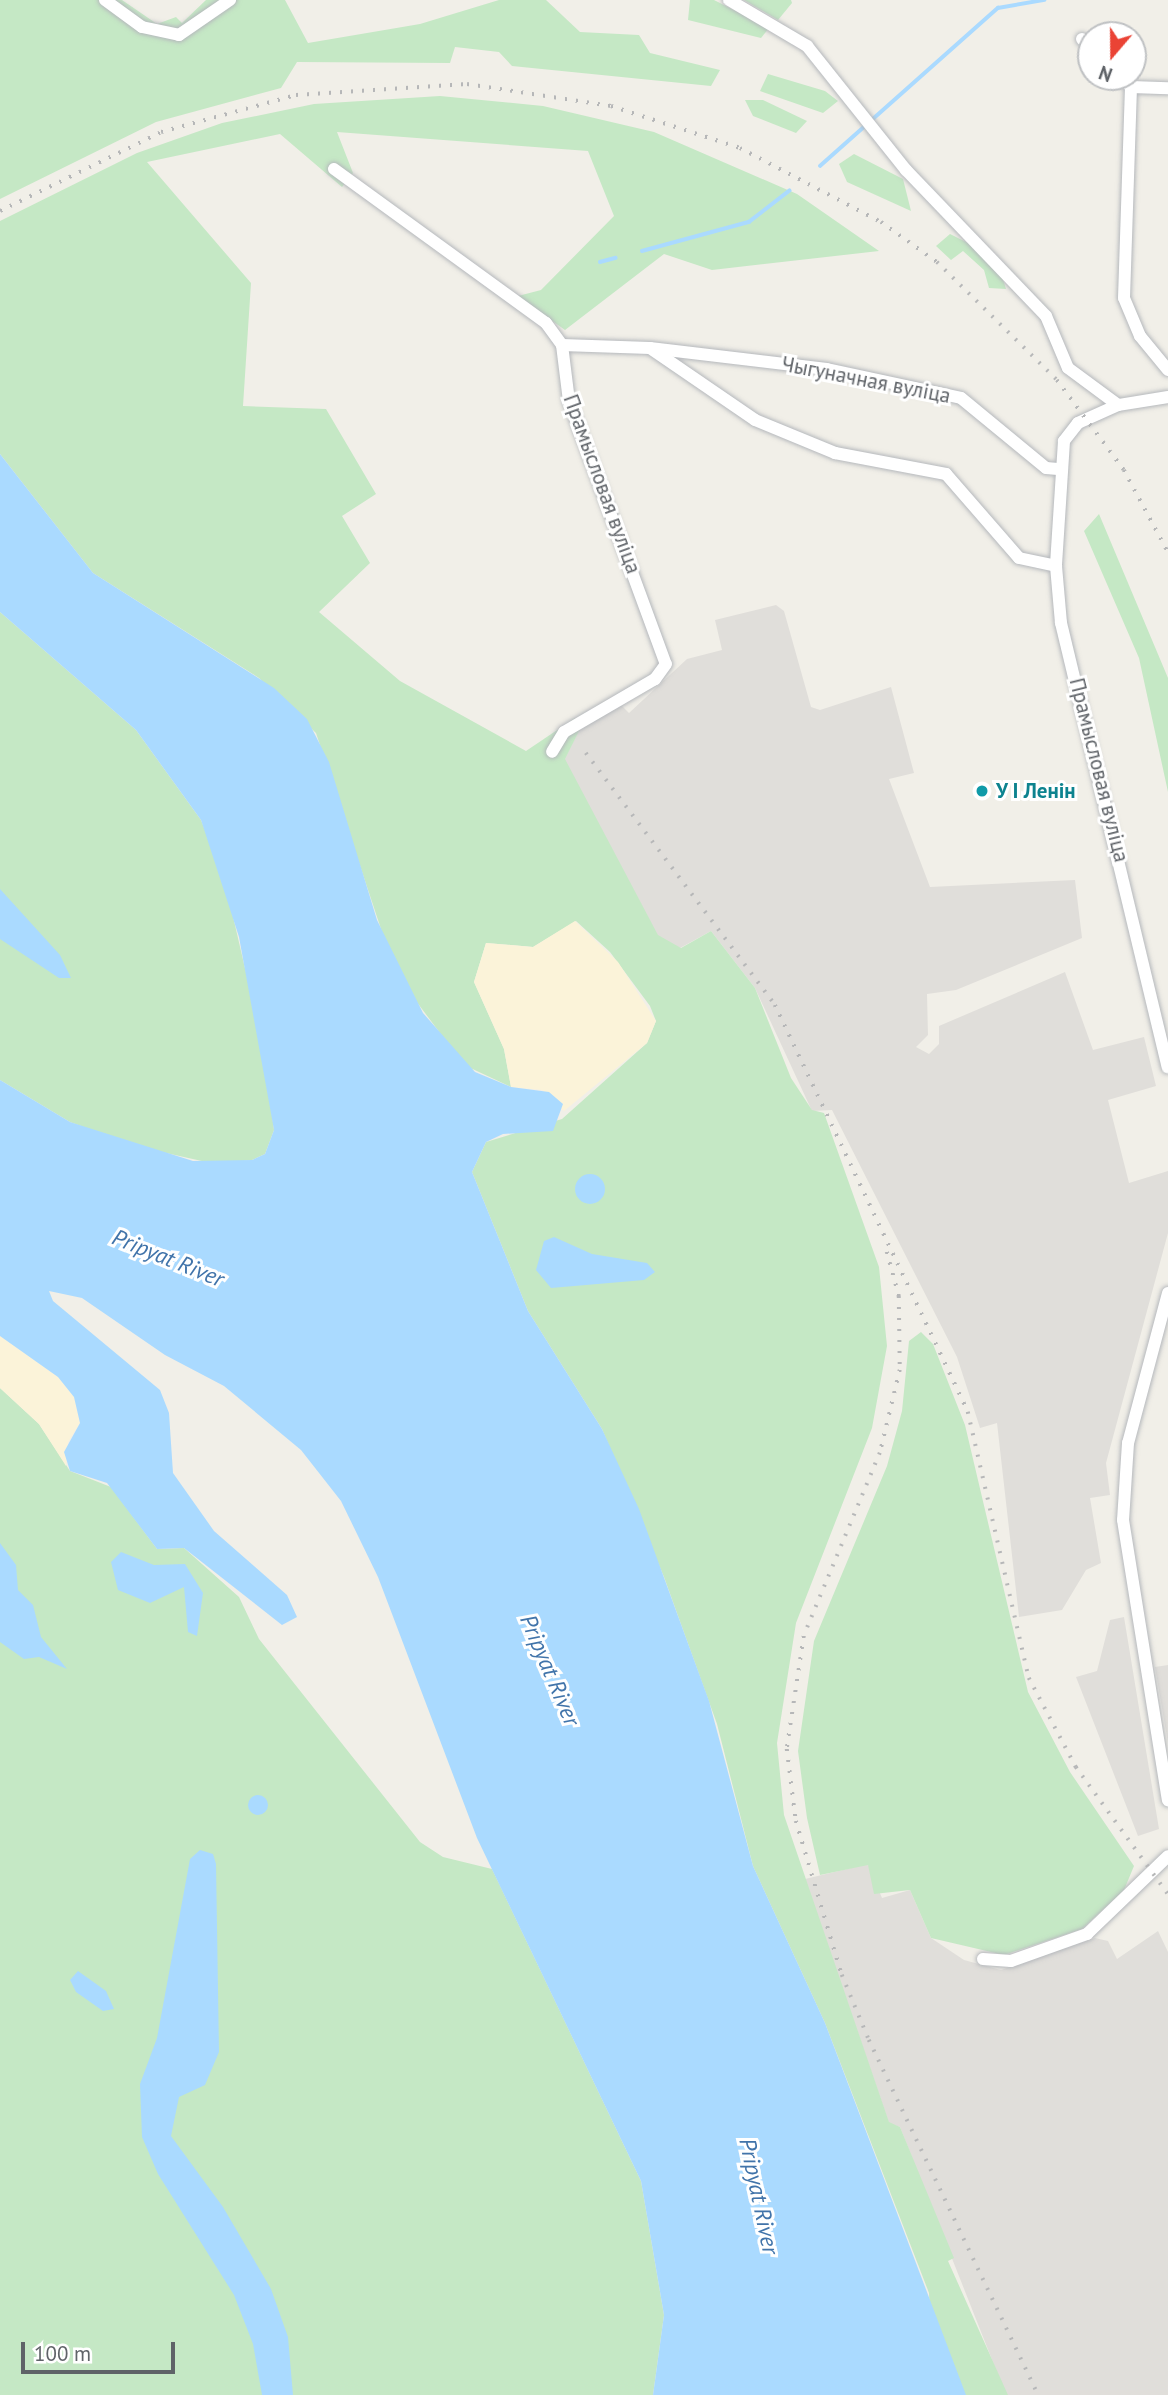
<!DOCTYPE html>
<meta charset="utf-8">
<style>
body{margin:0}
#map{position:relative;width:1168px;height:2395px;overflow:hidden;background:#f1efe8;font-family:"PT Sans",sans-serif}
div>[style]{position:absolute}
.industrial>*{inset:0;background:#e0deda}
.green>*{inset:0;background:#c5e8c5}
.sand>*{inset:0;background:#fbf3d9}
.water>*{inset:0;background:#aadaff}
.round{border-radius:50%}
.stream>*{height:3.5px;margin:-1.75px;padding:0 1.75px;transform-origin:1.75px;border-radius:1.75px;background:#aadaff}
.roads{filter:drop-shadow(0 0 2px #b5b8bc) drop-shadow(0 0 2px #b5b8bc)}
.minor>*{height:12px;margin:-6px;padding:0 6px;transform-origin:6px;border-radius:6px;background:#fff}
.rail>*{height:3.5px;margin-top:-1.75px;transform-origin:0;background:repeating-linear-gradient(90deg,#b6b7b8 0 2px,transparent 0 11px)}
.dots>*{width:19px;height:19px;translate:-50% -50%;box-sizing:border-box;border:4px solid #fff;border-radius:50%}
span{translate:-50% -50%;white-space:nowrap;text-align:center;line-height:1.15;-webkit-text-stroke:6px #fff;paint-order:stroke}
.street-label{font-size:21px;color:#5f6368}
.culture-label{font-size:21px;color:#0d838f;font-weight:700}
.left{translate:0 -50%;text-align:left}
.water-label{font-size:23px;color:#4174aa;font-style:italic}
.north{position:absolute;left:1077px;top:21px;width:70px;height:70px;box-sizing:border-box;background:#fff;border:2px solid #bfc1c3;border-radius:50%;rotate:200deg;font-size:19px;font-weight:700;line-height:28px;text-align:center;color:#5f6368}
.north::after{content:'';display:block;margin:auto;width:24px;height:32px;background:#ea4335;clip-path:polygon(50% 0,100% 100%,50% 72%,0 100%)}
.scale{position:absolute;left:21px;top:2342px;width:154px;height:32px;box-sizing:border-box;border:4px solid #5f6368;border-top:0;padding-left:9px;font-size:21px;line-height:24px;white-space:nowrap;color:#5f6368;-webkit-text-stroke:5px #fff;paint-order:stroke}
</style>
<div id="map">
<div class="industrial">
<i style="clip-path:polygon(776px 605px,784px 611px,811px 707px,820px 710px,891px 687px,914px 773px,889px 779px,930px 887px,1075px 880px,1082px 938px,956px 990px,927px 994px,928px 1035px,916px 1047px,929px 1054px,939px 1044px,939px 1026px,1065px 972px,1093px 1050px,1144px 1037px,1156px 1086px,1108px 1100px,1129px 1183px,1168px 1171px,1168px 1233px,1106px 1463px,1110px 1495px,1090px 1498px,1101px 1563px,1086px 1570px,1062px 1610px,1019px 1617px,997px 1423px,980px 1428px,957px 1357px,832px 1110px,812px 1111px,755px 988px,711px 931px,680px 948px,658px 936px,564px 759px,583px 723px,620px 704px,629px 713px,687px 659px,722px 650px,715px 620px)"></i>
<i style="clip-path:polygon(1124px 1617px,1159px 1829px,1138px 1836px,1076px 1677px,1097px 1671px,1110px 1620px)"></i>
<i style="clip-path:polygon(1168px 1665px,1168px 1743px,1155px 1667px)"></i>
<i style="clip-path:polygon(868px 1864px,882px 1898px,910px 1890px,931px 1938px,964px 1960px,1001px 1970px,1095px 1938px,1108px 1941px,1117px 1959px,1158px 1931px,1168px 1952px,1168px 2395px,1006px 2395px,900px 2127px,889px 2123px,805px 1879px)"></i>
</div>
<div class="green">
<i style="clip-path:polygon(0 0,122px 0,157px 24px,176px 17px,182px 23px,206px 0,285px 0,308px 43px,420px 24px,499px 0,546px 0,580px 32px,639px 35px,650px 53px,720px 70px,711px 86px,512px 66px,499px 52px,455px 47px,450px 63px,297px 62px,281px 88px,156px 122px,0 199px)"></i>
<i style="clip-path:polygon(690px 0,714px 0,769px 28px,761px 38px,688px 20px)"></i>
<i style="clip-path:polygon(744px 0,791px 0,792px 3px,778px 20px)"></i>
<i style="clip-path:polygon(768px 74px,825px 91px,838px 101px,823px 113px,760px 91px)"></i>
<i style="clip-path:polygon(440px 96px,543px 106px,654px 132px,797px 194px,879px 251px,712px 270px,664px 254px,565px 330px,518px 296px,541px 290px,614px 216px,588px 151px,337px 132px,353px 173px,342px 187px,280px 134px,147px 162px,251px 283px,243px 406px,326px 409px,376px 494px,342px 516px,370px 563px,319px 612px,400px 681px,526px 751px,575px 718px,583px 723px,565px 759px,658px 935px,681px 948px,711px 931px,755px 988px,791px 1078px,812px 1110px,824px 1113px,879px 1267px,887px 1346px,872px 1428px,796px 1623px,777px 1743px,784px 1815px,889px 2122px,900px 2127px,954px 2258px,948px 2261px,1008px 2395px,933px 2395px,929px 2293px,825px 2023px,753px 1866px,717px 1724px,664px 1577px,602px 1429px,528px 1311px,472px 1172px,486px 1142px,562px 1119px,647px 1043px,656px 1021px,650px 1006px,610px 952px,576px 921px,533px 947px,486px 943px,474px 982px,504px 1049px,511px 1087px,464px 1065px,413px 997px,385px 941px,316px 733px,259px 678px,93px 573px,0 454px,0 221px,137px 153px,222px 123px,314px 104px)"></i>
<i style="clip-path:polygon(745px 100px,763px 100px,807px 121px,796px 133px,753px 116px)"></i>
<i style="clip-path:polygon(854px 154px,903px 179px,911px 211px,847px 182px,839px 164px)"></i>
<i style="clip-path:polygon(950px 234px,996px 257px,1006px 289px,989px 288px,984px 270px,963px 251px,951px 260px,936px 246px)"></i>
<i style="clip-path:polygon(1099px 514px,1168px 678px,1168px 792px,1139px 658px,1084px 531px)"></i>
<i style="clip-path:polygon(0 612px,136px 730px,201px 820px,225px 882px,263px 1046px,274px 1130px,265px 1154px,252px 1160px,215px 1164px,135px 1146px,70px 1122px,0 1080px)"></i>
<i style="clip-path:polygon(921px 1332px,933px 1344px,965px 1425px,1028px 1692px,1070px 1772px,1134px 1866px,1124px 1890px,1082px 1929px,1004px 1955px,931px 1938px,910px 1890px,874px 1894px,868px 1865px,820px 1875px,807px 1818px,798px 1751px,814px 1641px,887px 1466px,902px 1411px,909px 1341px)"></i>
<i style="clip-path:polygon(0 1388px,39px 1424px,70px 1471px,111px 1487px,157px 1549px,184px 1548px,239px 1597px,259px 1639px,420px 1842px,443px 1857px,492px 1869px,641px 2181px,664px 2315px,653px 2395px,0 2395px)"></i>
</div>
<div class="sand">
<i style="clip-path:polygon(575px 921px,618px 962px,656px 1021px,647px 1043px,564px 1111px,542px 1090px,511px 1087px,504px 1049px,474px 982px,486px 943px,533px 947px)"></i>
<i style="clip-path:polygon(0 1336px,58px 1377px,74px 1397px,80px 1423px,68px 1442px,66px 1466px,39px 1424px,0 1388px)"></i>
</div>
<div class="water">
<i style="clip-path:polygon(0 454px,93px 573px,274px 688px,307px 719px,329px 762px,377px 920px,423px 1013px,475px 1072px,511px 1087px,549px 1092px,563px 1104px,553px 1131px,503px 1134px,486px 1142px,472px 1172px,528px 1311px,602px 1429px,639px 1509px,709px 1701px,753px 1866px,825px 2023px,966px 2395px,653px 2395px,664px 2315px,641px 2181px,477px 1838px,378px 1577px,341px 1501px,301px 1450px,224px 1386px,165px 1355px,82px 1298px,49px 1291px,53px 1301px,160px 1390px,169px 1413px,173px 1473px,214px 1531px,287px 1595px,297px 1617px,282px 1625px,184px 1548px,157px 1549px,107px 1483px,70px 1471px,64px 1452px,80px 1423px,74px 1397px,58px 1377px,0 1336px,0 1080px,70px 1122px,193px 1161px,252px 1160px,265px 1154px,274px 1130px,239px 937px,201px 820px,136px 730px,0 612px)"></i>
<i style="clip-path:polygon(0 889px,60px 955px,71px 978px,59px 978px,0 939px)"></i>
<i class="round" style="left:575px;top:1174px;width:30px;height:30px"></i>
<i style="clip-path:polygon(554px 1237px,592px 1254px,647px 1263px,655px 1272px,644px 1280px,551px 1288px,536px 1270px,544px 1241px)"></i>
<i style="clip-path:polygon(0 1543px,16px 1565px,18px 1590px,33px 1605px,41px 1637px,67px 1669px,39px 1657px,24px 1659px,0 1642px)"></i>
<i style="clip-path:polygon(121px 1552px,154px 1565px,185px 1564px,203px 1593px,197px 1636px,188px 1632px,184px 1587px,150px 1603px,118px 1590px,111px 1562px)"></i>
<i class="round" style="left:248px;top:1795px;width:20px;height:20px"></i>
<i style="clip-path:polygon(200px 1850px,213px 1854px,216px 1864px,219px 2052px,205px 2085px,179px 2097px,171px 2136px,223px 2207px,271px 2289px,288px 2337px,293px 2395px,262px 2395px,253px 2344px,234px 2295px,158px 2174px,142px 2137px,140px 2084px,157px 2038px,190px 1859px)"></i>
<i style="clip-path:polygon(78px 1971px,106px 1991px,114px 2009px,103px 2011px,76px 1992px,70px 1980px)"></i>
</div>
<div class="stream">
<i style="left:820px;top:166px;width:238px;rotate:-41.6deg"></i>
<i style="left:998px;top:8px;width:47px;rotate:-9.9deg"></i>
<i style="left:642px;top:251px;width:111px;rotate:-15.2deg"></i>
<i style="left:749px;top:222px;width:51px;rotate:-37.8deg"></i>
<i style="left:600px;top:262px;width:16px;rotate:-15deg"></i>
</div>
<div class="roads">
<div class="minor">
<i style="left:105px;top:0;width:46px;rotate:36.1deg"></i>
<i style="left:142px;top:27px;width:38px;rotate:12deg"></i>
<i style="left:179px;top:35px;width:62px;rotate:-34.5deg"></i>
<i style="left:729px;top:0;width:91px;rotate:30.5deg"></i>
<i style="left:807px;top:46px;width:159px;rotate:51.4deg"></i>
<i style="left:906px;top:170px;width:202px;rotate:46.2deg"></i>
<i style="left:1046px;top:316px;width:56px;rotate:67.1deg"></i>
<i style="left:1068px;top:368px;width:62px;rotate:36.5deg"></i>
<i style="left:1082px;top:39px;width:13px;rotate:45deg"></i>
<i style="left:1121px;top:77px;width:14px;rotate:45deg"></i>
<i style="left:1131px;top:87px;width:37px;rotate:2deg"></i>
<i style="left:1131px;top:87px;width:211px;rotate:91.9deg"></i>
<i style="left:1124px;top:298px;width:41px;rotate:67.2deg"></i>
<i style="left:1140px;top:336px;width:44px;rotate:50.5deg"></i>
<i style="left:334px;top:169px;width:262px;rotate:36deg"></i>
<i style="left:546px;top:323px;width:27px;rotate:54deg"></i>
<i style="left:562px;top:345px;width:56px;rotate:82.9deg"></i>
<i style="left:569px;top:401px;width:280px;rotate:69.8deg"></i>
<i style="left:666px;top:664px;width:19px;rotate:126deg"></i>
<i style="left:655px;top:679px;width:105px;rotate:149.8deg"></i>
<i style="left:564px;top:732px;width:23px;rotate:121deg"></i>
<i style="left:562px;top:345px;width:88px;rotate:2deg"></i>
<i style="left:650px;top:348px;width:178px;rotate:6.8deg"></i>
<i style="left:827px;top:369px;width:137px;rotate:12.2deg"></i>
<i style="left:961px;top:398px;width:110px;rotate:39.5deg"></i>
<i style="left:1046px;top:468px;width:12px;rotate:5deg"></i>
<i style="left:650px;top:348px;width:127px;rotate:34.4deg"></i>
<i style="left:755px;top:420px;width:87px;rotate:22.4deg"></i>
<i style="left:835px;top:453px;width:113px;rotate:10.7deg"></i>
<i style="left:946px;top:474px;width:111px;rotate:49deg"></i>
<i style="left:1019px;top:558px;width:38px;rotate:12deg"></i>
<i style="left:1168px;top:397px;width:51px;rotate:170.9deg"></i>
<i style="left:1118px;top:405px;width:44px;rotate:155.8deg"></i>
<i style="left:1078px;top:423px;width:23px;rotate:128deg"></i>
<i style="left:1064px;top:441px;width:125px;rotate:93.7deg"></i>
<i style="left:1056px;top:566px;width:57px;rotate:85deg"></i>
<i style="left:1061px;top:623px;width:457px;rotate:76.5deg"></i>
<i style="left:1168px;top:1293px;width:155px;rotate:104.9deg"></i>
<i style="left:1128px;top:1443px;width:77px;rotate:93.7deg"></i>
<i style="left:1123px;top:1520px;width:284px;rotate:80.9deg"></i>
<i style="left:983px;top:1959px;width:28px;rotate:4deg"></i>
<i style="left:1011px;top:1961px;width:81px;rotate:-19.6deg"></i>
<i style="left:1087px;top:1934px;width:112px;rotate:-43.9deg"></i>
</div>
</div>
<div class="rail">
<i style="left:0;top:211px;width:179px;rotate:-26.1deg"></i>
<i style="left:161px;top:132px;width:140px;rotate:-15.3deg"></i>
<i style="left:296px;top:95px;width:171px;rotate:-3.7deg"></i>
<i style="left:467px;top:84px;width:146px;rotate:8.7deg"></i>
<i style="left:611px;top:106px;width:136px;rotate:18deg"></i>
<i style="left:740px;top:148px;width:159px;rotate:27.7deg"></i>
<i style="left:881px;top:222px;width:69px;rotate:35.5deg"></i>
<i style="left:937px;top:262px;width:168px;rotate:44.5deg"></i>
<i style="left:1057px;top:380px;width:112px;rotate:53.3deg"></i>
<i style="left:1124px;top:470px;width:93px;rotate:61.8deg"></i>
<i style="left:586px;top:753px;width:315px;rotate:53.1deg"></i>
<i style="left:775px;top:1005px;width:450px;rotate:64.6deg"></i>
<i style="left:968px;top:1412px;width:273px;rotate:77.1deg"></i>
<i style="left:1029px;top:1678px;width:101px;rotate:62.2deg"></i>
<i style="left:1076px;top:1767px;width:157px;rotate:54.1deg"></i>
<i style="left:887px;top:1252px;width:46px;rotate:74.7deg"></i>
<i style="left:899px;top:1296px;width:74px;rotate:89.2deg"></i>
<i style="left:900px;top:1370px;width:85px;rotate:103.5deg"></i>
<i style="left:880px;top:1453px;width:198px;rotate:112.6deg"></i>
<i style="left:804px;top:1636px;width:114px;rotate:98.6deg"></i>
<i style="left:787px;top:1749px;width:73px;rotate:82.9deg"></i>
<i style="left:796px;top:1821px;width:161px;rotate:73.4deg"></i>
<i style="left:842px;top:1975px;width:70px;rotate:67.4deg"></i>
<i style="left:869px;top:2040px;width:393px;rotate:64.5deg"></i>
</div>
<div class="dots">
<i style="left:982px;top:791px;background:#0f9aa8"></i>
</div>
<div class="street-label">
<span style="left:866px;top:380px;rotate:11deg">Чыгуначная вуліца</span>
<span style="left:602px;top:484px;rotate:70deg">Прамысловая вуліца</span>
<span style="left:1099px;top:770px;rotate:76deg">Прамысловая вуліца</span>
</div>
<div class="culture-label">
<span class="left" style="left:996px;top:791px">У І Ленін</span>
</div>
<div class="water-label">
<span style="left:168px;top:1258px;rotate:22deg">Pripyat River</span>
<span style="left:550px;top:1670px;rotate:67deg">Pripyat River</span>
<span style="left:759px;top:2196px;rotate:78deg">Pripyat River</span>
</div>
<div class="north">N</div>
<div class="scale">100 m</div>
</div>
